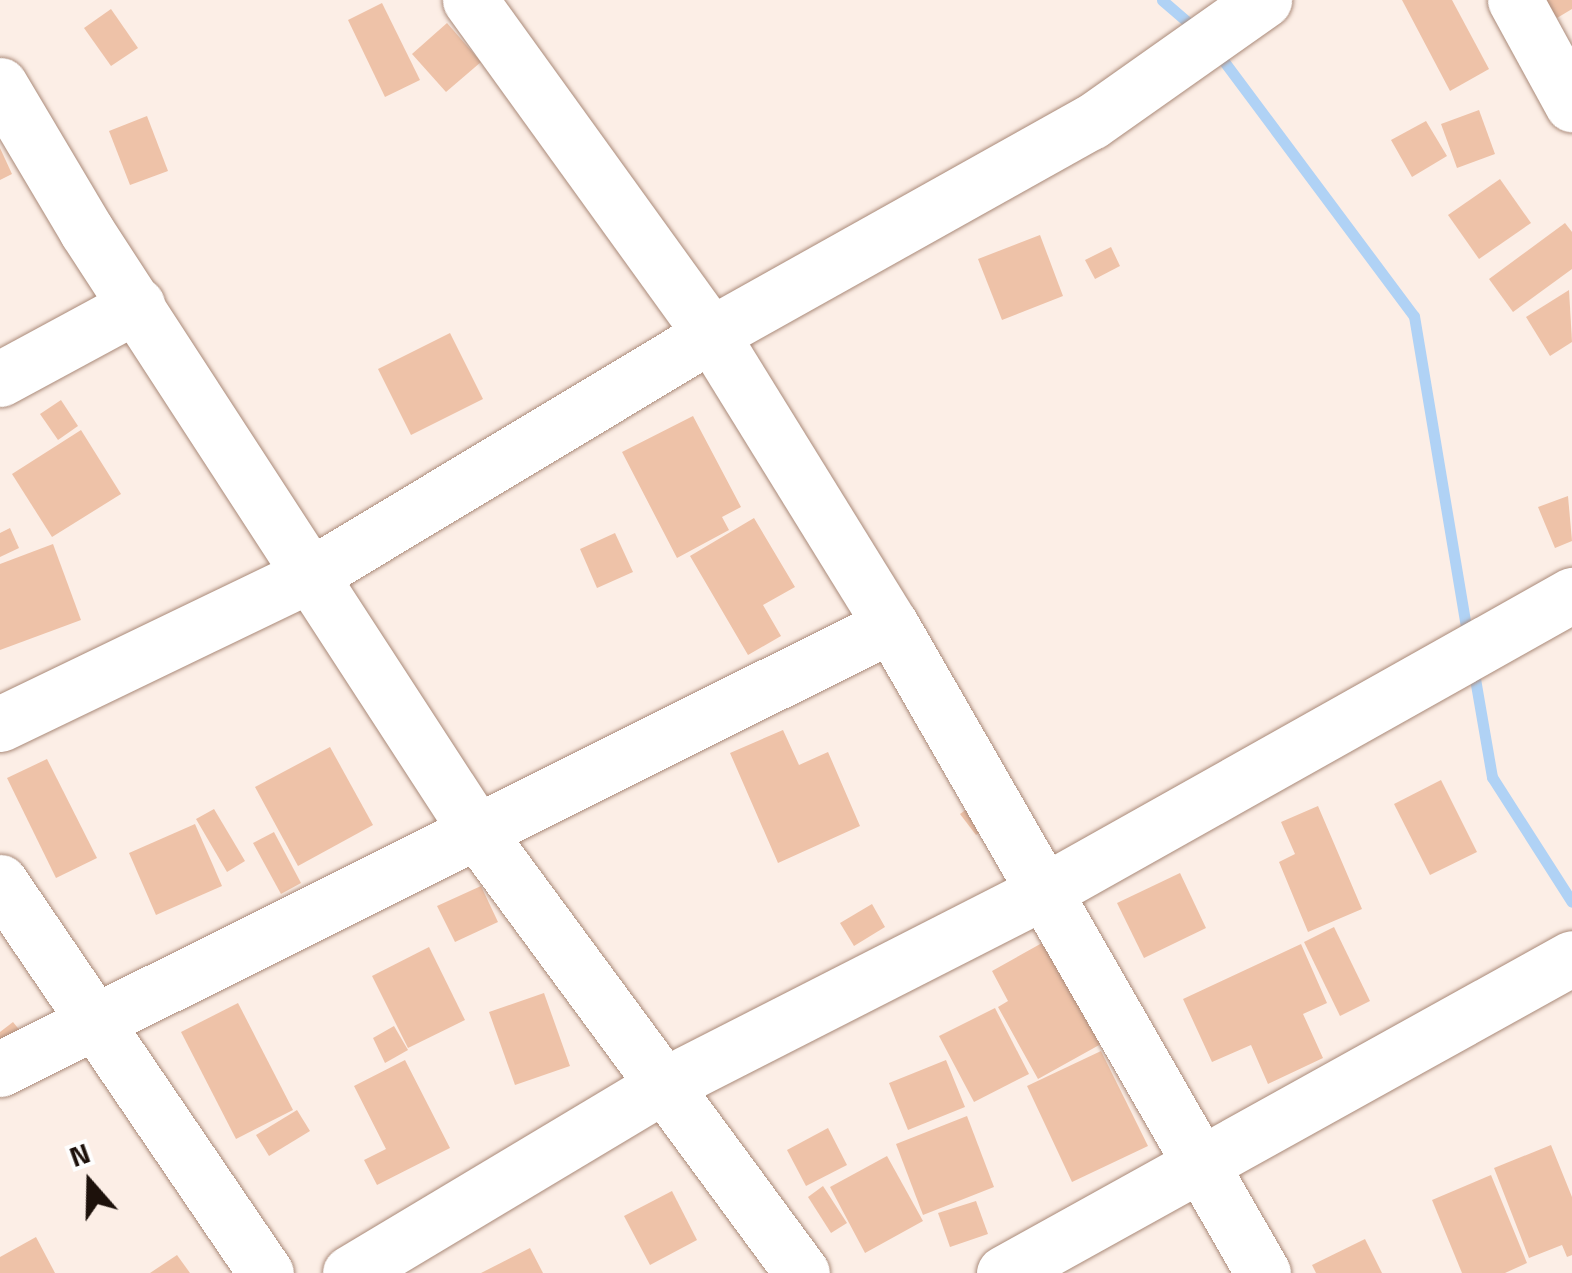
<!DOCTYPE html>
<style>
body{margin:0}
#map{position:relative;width:1572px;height:1273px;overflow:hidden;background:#fceee6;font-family:"Titillium Web",sans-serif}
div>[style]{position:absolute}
.stream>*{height:11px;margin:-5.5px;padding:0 5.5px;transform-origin:5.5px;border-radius:5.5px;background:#b0d2f5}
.building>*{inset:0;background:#eec2a8}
.roads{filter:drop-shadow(0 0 2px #aa8a79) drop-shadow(0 0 2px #aa8a79)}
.minor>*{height:55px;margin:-27.5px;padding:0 27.5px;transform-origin:27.5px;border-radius:27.5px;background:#fff}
span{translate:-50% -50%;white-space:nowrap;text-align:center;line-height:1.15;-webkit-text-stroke:8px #fefefe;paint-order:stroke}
.north{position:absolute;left:40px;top:1133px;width:100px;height:100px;-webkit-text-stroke:8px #fefefe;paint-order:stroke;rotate:340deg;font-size:28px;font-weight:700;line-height:40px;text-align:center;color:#1d110b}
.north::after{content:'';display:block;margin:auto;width:35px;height:45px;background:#1d110b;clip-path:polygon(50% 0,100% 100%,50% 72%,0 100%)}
</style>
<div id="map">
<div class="stream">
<i style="left:1162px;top:0;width:48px;rotate:40.7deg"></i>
<i style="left:1217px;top:52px;width:329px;rotate:53.3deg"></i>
<i style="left:1414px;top:316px;width:326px;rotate:80.5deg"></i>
<i style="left:1473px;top:667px;width:112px;rotate:80.2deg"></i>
<i style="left:1492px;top:777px;width:148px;rotate:57.4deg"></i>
</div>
<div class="building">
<i style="clip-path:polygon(1402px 0,1452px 0,1489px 69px,1450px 91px)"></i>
<i style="clip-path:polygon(1545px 0,1572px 0,1572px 9px,1557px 18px)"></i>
<i style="clip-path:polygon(382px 3px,420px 80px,385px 97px,348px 20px)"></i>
<i style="clip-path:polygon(111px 9px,138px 48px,111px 66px,84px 28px)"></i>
<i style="clip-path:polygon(447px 23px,481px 62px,446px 92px,412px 54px)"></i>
<i style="clip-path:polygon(1479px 110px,1495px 154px,1457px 168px,1441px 124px)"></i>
<i style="clip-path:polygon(147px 116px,168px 171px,130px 185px,109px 131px)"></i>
<i style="clip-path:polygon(1426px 121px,1447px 156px,1412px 177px,1391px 140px)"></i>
<i style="clip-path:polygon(0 148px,12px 174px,0 180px)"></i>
<i style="clip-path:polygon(1500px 179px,1531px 223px,1479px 259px,1448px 215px)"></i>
<i style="clip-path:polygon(1565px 223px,1572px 232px,1572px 269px,1513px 312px,1489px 279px)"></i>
<i style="clip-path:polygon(1040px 235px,1063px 296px,1002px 320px,978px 259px)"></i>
<i style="clip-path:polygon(1111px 247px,1120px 266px,1095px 279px,1085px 260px)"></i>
<i style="clip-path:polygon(1569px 290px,1572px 342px,1550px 356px,1526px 317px)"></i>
<i style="clip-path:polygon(450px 333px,483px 399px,411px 435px,378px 369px)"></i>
<i style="clip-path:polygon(61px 400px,78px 426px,58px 440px,40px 414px)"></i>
<i style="clip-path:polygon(693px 416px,741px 507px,722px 517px,729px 530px,677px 558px,622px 452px)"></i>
<i style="clip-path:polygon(81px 430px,121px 494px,52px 537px,12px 474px)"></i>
<i style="clip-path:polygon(1568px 496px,1572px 541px,1555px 548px,1538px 507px)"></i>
<i style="clip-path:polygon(754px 518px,795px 587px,763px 605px,781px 636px,748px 655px,690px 556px)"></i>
<i style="clip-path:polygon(10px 528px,19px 548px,0 557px,0 533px)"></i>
<i style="clip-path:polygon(615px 533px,633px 572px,597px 588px,580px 549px)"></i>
<i style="clip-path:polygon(53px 544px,81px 620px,0 650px,0 564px)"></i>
<i style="clip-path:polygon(783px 730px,799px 765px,828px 752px,860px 826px,778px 863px,730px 753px)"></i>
<i style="clip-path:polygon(330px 747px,373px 825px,298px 866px,255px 787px)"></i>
<i style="clip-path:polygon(47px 759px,97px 858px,56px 878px,7px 778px)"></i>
<i style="clip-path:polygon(1441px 780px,1477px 852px,1430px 875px,1394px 804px)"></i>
<i style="clip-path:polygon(975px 803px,991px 825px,976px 835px,960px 814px)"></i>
<i style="clip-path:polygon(1318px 806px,1362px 909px,1308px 932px,1279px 862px,1295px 854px,1281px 822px)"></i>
<i style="clip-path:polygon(214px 809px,245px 861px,227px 872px,196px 819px)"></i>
<i style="clip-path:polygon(195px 824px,222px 886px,156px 915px,129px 853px)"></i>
<i style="clip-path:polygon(274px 832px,301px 883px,281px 894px,253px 843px)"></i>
<i style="clip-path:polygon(1180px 873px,1206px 928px,1144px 958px,1117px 903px)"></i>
<i style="clip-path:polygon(481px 886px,498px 922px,455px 942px,437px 906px)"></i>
<i style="clip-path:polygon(872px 904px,885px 927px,854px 946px,840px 923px)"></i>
<i style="clip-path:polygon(1334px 927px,1370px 1001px,1340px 1016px,1304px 942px)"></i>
<i style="clip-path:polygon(1042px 943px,1101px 1044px,1038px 1079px,998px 1007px,1008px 1001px,992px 971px)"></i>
<i style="clip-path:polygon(1301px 944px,1327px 1003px,1303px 1014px,1323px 1058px,1268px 1084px,1251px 1045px,1212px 1062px,1183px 999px)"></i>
<i style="clip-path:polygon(429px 947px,465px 1020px,408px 1048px,372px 976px)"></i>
<i style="clip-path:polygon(544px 993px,570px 1066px,515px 1085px,489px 1012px)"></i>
<i style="clip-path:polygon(238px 1003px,293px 1110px,236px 1139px,181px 1032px)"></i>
<i style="clip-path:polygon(995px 1008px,1029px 1074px,974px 1102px,939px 1036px)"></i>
<i style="clip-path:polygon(13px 1022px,31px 1044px,0 1065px,0 1032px)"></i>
<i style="clip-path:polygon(394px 1026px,408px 1050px,385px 1063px,373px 1038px)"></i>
<i style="clip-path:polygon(1101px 1051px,1148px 1146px,1072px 1182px,1027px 1086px)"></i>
<i style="clip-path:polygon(405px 1060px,450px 1148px,377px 1185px,364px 1160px,386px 1149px,354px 1086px)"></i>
<i style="clip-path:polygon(946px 1060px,965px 1107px,908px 1130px,889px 1083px)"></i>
<i style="clip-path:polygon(297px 1110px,310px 1131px,269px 1156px,256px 1135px)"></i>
<i style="clip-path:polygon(967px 1116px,994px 1187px,923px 1215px,896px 1144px)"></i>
<i style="clip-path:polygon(828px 1128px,847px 1165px,806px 1186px,787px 1150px)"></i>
<i style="clip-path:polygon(1551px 1145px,1572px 1197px,1572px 1255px,1567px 1257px,1562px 1245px,1529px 1258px,1494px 1168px)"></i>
<i style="clip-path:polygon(887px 1156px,923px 1221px,865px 1253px,830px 1187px)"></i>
<i style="clip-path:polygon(1491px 1175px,1527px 1263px,1505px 1273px,1462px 1273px,1432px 1200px)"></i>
<i style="clip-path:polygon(823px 1186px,847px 1223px,831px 1233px,808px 1197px)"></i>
<i style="clip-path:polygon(672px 1191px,697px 1240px,650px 1265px,624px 1216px)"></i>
<i style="clip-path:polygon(976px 1201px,988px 1234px,950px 1247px,938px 1213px)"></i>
<i style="clip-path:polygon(36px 1237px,55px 1273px,0 1273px,0 1257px)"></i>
<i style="clip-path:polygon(1365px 1239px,1382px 1273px,1316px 1273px,1312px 1265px)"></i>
<i style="clip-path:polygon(530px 1248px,543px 1273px,481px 1273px)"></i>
<i style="clip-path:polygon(177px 1255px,190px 1273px,150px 1273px)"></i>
</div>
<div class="roads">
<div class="minor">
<i style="left:470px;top:0;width:412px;rotate:54.2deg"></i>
<i style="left:711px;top:334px;width:342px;rotate:58.3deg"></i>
<i style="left:891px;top:625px;width:747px;rotate:60.14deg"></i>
<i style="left:1515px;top:0;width:119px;rotate:61.3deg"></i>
<i style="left:0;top:85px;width:169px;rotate:59.3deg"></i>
<i style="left:86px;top:230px;width:714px;rotate:57deg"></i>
<i style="left:475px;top:829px;width:551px;rotate:53.63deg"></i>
<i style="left:0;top:379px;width:156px;rotate:-28.4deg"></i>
<i style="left:0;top:724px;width:348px;rotate:-25.7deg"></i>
<i style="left:314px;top:573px;width:463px;rotate:-31deg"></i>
<i style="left:711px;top:334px;width:435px;rotate:-29.2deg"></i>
<i style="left:1091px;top:122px;width:212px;rotate:-35.2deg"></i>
<i style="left:0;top:882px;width:473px;rotate:55.8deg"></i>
<i style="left:0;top:1069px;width:995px;rotate:-26.49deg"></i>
<i style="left:350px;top:1273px;width:364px;rotate:-30.9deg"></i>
<i style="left:662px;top:1086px;width:428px;rotate:-27deg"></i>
<i style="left:1043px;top:892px;width:607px;rotate:-29.31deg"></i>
<i style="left:1004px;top:1273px;width:649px;rotate:-29.01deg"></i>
</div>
</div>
<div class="north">N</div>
</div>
